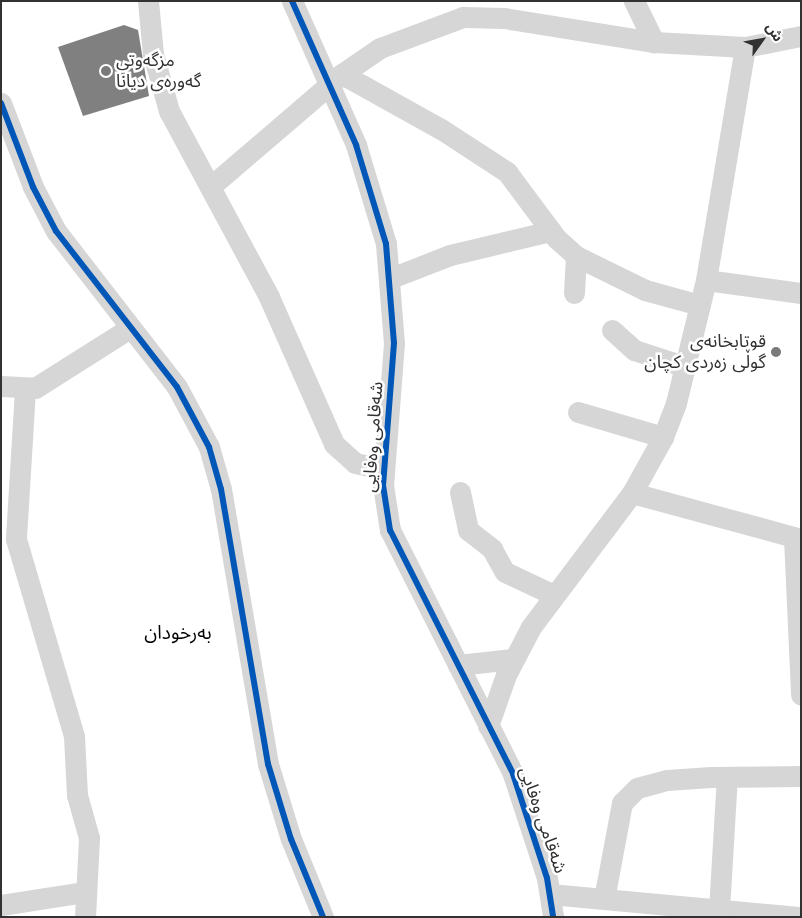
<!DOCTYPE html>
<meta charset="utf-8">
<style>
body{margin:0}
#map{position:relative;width:802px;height:918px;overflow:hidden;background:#fff;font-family:Quicksand,"Noto Sans Arabic",sans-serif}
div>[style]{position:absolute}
.building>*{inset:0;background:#808080}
.minor>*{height:21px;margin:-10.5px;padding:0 10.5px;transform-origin:10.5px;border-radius:10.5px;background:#d6d6d6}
.cycleway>*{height:6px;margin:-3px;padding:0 3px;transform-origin:3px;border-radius:3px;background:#0057b8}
.dots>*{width:14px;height:14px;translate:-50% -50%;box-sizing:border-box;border:2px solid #fff;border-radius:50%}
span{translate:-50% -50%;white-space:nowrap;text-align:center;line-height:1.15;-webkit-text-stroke:5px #fff;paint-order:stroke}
.poi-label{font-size:18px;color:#323232}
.left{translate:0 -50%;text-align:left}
.right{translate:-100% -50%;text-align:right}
.street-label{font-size:18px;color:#323232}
.neighbourhood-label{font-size:19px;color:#000}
.frame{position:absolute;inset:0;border:2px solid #323232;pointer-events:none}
.north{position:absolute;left:737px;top:15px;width:50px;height:50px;-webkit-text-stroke:4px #fff;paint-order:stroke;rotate:58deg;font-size:14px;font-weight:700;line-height:20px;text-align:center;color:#323232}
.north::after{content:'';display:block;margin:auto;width:18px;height:22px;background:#323232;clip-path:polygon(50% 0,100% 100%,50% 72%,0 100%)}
</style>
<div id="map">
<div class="building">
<i style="clip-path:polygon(124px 25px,138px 30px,149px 96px,83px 116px,58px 47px)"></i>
</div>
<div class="minor">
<i style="left:148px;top:1px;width:53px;rotate:84.6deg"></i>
<i style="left:153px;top:54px;width:59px;rotate:74.3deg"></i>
<i style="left:169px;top:111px;width:211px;rotate:61.7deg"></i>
<i style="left:269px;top:297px;width:161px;rotate:66.1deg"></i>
<i style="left:334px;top:444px;width:28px;rotate:42deg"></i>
<i style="left:355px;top:463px;width:29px;rotate:12deg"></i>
<i style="left:292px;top:1px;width:158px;rotate:66deg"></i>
<i style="left:356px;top:145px;width:103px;rotate:73.1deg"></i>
<i style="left:386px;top:244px;width:99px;rotate:85.4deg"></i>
<i style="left:394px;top:343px;width:142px;rotate:94.4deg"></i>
<i style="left:383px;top:485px;width:46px;rotate:81.2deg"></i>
<i style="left:390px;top:530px;width:273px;rotate:63.2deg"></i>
<i style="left:513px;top:774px;width:109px;rotate:71.9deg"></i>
<i style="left:547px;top:878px;width:39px;rotate:81deg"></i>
<i style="left:634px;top:1px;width:46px;rotate:64deg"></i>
<i style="left:342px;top:74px;width:113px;rotate:29.1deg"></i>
<i style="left:441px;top:129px;width:79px;rotate:33.1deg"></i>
<i style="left:507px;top:172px;width:82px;rotate:53.4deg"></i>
<i style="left:556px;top:238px;width:27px;rotate:42deg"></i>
<i style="left:576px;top:256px;width:77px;rotate:26.2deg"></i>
<i style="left:645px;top:290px;width:57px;rotate:15.3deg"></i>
<i style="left:1px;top:103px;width:90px;rotate:69.1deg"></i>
<i style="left:33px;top:187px;width:50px;rotate:62.4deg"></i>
<i style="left:56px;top:231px;width:197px;rotate:52.2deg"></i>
<i style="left:177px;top:387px;width:68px;rotate:61.9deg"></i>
<i style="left:209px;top:447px;width:44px;rotate:74.1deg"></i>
<i style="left:221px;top:489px;width:279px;rotate:80.3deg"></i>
<i style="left:268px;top:764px;width:78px;rotate:73deg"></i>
<i style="left:291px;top:839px;width:84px;rotate:67.7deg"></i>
<i style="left:210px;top:187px;width:174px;rotate:-40.6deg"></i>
<i style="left:342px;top:74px;width:46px;rotate:-34.4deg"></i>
<i style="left:380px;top:48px;width:89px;rotate:-20.5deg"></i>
<i style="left:463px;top:17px;width:41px;rotate:1.4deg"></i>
<i style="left:504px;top:18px;width:152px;rotate:9.1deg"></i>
<i style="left:654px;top:42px;width:91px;rotate:3.1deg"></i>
<i style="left:745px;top:47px;width:57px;rotate:-11.1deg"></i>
<i style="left:391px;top:278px;width:63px;rotate:-21.3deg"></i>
<i style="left:450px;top:255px;width:104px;rotate:-13.4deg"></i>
<i style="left:706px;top:280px;width:96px;rotate:7.8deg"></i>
<i style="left:574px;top:293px;width:37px;rotate:-87deg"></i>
<i style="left:612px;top:330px;width:30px;rotate:42deg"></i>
<i style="left:634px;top:350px;width:55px;rotate:18.1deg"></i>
<i style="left:1px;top:386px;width:34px;rotate:3deg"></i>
<i style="left:35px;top:388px;width:112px;rotate:-32.3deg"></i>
<i style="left:25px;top:390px;width:149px;rotate:93.5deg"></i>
<i style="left:16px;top:539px;width:205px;rotate:73.6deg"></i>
<i style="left:74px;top:736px;width:59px;rotate:87.1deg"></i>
<i style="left:77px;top:795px;width:45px;rotate:74.4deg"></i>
<i style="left:89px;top:838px;width:79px;rotate:92.9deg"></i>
<i style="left:578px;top:412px;width:89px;rotate:16.4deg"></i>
<i style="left:460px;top:492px;width:39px;rotate:78deg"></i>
<i style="left:468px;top:530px;width:31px;rotate:38deg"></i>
<i style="left:492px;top:549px;width:26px;rotate:61deg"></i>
<i style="left:505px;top:572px;width:54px;rotate:25.1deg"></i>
<i style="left:632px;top:493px;width:175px;rotate:15.2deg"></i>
<i style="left:794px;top:538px;width:157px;rotate:87.4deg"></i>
<i style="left:458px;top:665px;width:55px;rotate:-6.2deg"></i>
<i style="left:488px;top:726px;width:54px;rotate:-70.6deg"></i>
<i style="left:506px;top:675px;width:54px;rotate:-62.5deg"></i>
<i style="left:531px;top:627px;width:168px;rotate:-53deg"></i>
<i style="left:632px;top:493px;width:64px;rotate:-61deg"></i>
<i style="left:663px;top:437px;width:36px;rotate:-69deg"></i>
<i style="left:676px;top:403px;width:127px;rotate:-76.3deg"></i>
<i style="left:706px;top:280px;width:236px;rotate:-80.5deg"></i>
<i style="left:550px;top:894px;width:247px;rotate:5.3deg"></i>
<i style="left:604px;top:899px;width:98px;rotate:-79.4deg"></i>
<i style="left:622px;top:803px;width:21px;rotate:-45deg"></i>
<i style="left:637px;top:788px;width:31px;rotate:-15deg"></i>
<i style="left:667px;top:780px;width:44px;rotate:-3.9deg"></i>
<i style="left:711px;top:777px;width:90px;rotate:-0.6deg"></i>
<i style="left:1px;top:905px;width:85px;rotate:-8.8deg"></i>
<i style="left:719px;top:910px;width:133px;rotate:-86.6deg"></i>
</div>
<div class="cycleway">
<i style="left:292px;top:1px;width:158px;rotate:66deg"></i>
<i style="left:356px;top:145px;width:103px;rotate:73.1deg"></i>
<i style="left:386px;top:244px;width:99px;rotate:85.4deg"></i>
<i style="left:394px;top:343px;width:142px;rotate:94.4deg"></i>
<i style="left:383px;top:485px;width:46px;rotate:81.2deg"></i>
<i style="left:390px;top:530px;width:273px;rotate:63.2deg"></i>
<i style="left:513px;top:774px;width:109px;rotate:71.9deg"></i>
<i style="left:547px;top:878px;width:39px;rotate:81deg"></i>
<i style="left:1px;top:103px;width:90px;rotate:69.1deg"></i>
<i style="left:33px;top:187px;width:50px;rotate:62.4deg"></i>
<i style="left:56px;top:231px;width:197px;rotate:52.2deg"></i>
<i style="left:177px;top:387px;width:68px;rotate:61.9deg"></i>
<i style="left:209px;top:447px;width:44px;rotate:74.1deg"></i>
<i style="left:221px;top:489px;width:279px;rotate:80.3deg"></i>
<i style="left:268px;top:764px;width:78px;rotate:73deg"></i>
<i style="left:291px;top:839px;width:84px;rotate:67.7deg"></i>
</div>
<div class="dots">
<i style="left:106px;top:71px;background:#7a7a7a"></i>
<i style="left:776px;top:352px;background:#7a7a7a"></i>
</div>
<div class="poi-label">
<span class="left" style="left:116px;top:71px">مزگەوتی<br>گەورەی دیانا</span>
<span class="right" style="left:766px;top:352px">قوتابخانەی<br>گوڵی زەردی کچان</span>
</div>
<div class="street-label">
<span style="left:373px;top:437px;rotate:-86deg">شەقامی وەفایی</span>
<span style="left:543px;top:820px;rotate:71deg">شەقامی وەفایی</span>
</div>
<div class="neighbourhood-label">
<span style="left:178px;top:633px">بەرخودان</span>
</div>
<div class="frame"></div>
<div class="north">ش</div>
</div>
